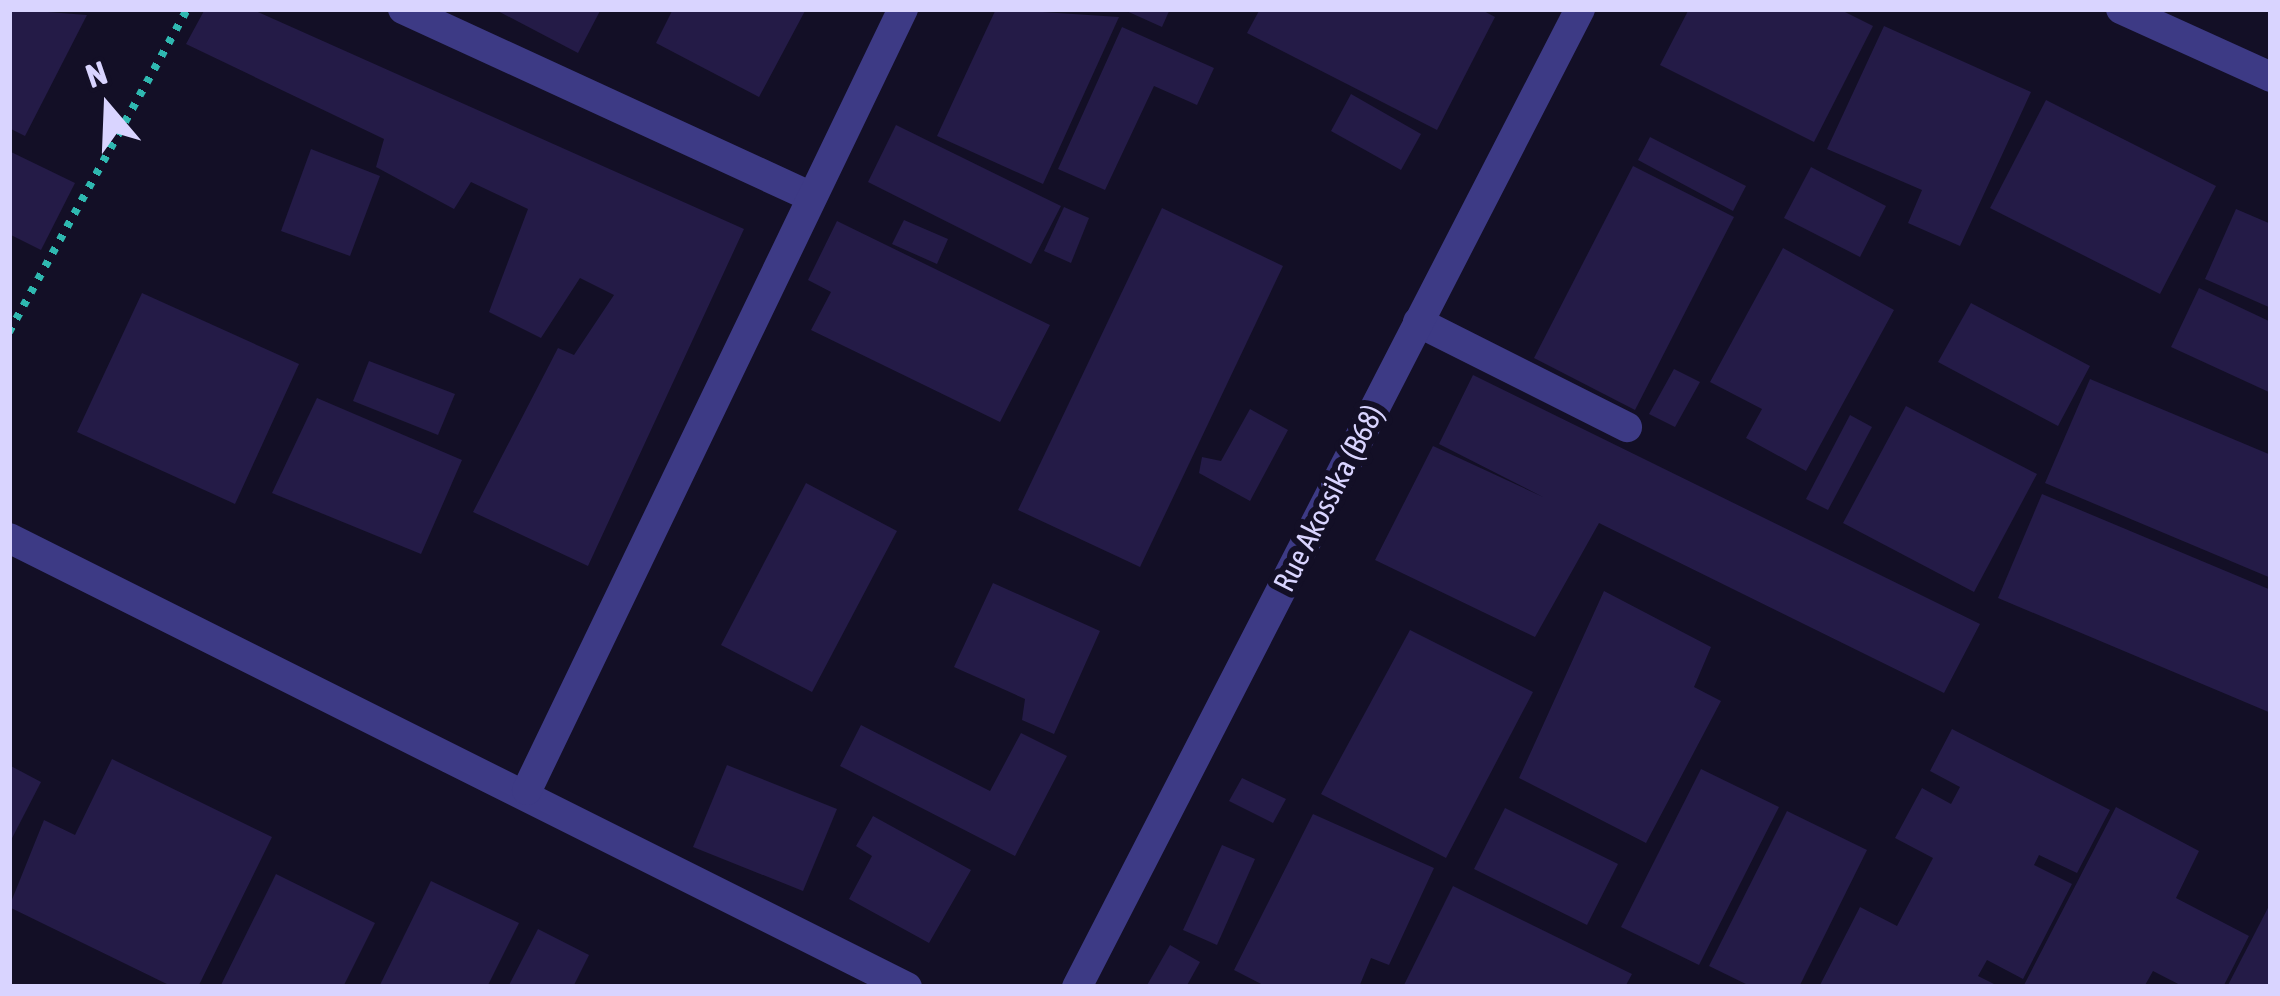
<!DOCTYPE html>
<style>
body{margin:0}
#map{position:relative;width:2280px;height:996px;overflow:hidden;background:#130f26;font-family:"Asap Condensed",sans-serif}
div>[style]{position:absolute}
.building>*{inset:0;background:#241b47}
.path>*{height:8px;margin-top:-4px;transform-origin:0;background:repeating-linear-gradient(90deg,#2fb8b0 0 6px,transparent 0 15px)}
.street>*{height:30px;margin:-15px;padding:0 15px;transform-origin:15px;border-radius:15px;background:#3d3a85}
span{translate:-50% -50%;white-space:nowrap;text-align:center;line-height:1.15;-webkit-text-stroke:12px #130f26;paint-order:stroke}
.street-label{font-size:30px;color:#d9d4ff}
.frame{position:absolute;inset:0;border:12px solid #d9d4ff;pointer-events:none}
.north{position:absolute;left:48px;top:48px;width:120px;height:120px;-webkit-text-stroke:9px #130f26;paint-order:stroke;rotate:341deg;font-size:33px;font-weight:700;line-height:48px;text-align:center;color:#d9d4ff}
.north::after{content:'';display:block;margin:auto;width:42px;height:54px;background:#d9d4ff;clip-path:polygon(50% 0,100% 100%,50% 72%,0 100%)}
</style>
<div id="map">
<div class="building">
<i style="clip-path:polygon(9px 9px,87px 15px,25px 136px,9px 128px)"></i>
<i style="clip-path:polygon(205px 9px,251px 9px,744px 229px,588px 566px,473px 512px,558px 348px,574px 355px,614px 295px,580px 278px,541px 338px,489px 312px,528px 209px,471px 182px,454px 209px,376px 167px,384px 139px,186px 44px)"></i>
<i style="clip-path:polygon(494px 9px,601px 9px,578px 53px)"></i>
<i style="clip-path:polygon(673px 9px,806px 9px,759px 97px,656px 43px)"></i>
<i style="clip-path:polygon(996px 9px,1119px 17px,1043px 184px,937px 136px)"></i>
<i style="clip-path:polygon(1122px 9px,1170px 9px,1162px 27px)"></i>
<i style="clip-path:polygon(1260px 9px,1480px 9px,1495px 17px,1437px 130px,1247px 33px)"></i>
<i style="clip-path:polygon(1689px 9px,1839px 9px,1873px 26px,1814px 142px,1660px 65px)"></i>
<i style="clip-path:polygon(1884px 26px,2031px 92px,1960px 246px,1908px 223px,1922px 190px,1827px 149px)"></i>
<i style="clip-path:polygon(1122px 27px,1214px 68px,1197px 105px,1154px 86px,1105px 190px,1058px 169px)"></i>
<i style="clip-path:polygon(1351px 94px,1421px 134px,1401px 170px,1331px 131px)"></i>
<i style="clip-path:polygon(2046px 100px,2216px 186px,2160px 294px,1990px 208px)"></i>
<i style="clip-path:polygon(896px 125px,1061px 206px,1031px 264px,868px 182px)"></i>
<i style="clip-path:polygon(1650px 137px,1746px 186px,1733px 211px,1638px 160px)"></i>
<i style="clip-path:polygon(311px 149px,380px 176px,350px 256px,281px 231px)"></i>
<i style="clip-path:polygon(9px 151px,75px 183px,41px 250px,9px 234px)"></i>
<i style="clip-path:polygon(1633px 166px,1734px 217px,1635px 410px,1534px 358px)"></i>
<i style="clip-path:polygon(1811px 167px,1886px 206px,1860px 257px,1784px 218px)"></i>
<i style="clip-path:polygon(1064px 207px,1089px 218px,1071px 263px,1044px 251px)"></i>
<i style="clip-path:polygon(1162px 208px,1283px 266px,1140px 567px,1018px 510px)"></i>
<i style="clip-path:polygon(2236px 209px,2271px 224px,2271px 308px,2205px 279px)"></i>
<i style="clip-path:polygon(904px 220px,948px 239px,937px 264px,892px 244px)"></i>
<i style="clip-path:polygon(837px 221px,1050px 325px,1000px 422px,811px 330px,831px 292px,808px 280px)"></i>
<i style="clip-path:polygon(1783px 248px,1894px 310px,1806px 471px,1746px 438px,1762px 409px,1710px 382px)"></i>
<i style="clip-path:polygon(2199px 288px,2271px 322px,2271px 393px,2171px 347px)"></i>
<i style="clip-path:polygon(142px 293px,299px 364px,235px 504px,77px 432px)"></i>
<i style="clip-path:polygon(1971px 303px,2090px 366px,2058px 426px,1938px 362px)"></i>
<i style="clip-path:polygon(369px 361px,455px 394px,438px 435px,353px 401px)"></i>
<i style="clip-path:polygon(1674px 369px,1700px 382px,1675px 427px,1649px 414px)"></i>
<i style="clip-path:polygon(1473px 375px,1980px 624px,1944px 693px,1599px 523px,1535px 637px,1375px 560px,1433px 446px,1543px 497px,1439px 444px)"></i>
<i style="clip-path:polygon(2090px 379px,2271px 455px,2271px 578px,2045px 483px)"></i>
<i style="clip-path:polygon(317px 398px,462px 460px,421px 554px,272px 493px)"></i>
<i style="clip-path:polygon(1906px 406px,2037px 474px,1974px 592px,1843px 523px)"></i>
<i style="clip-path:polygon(1250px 409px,1288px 430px,1250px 501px,1199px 473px,1202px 457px,1221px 461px)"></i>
<i style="clip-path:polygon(1850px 415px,1872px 427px,1828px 510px,1806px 499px)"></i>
<i style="clip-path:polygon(806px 483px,897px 531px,812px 692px,721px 645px)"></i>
<i style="clip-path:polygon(2042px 494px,2271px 590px,2271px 713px,1998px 598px)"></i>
<i style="clip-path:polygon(993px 583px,1100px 631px,1054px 734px,1022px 720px,1025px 699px,954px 667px)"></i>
<i style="clip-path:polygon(1604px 591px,1711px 647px,1694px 687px,1721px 701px,1646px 843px,1519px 778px)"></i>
<i style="clip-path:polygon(1410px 630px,1533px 692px,1446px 858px,1321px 794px)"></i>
<i style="clip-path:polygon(861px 725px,990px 791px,1021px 733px,1067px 756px,1015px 856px,840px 766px)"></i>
<i style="clip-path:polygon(1952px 729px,2110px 810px,2077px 873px,2039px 855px,2034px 865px,2072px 884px,2023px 979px,1987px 960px,1978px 976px,2000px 987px,1819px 987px,1860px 907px,1897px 926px,1933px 858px,1895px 838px,1922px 788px,1951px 804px,1960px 787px,1930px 771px)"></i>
<i style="clip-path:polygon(112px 759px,272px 837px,198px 987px,173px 987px,9px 907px,44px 820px,75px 835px)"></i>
<i style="clip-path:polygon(9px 765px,41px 782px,9px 844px)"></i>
<i style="clip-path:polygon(727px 765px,837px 809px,803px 891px,693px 847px)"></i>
<i style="clip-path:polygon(1701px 769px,1779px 807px,1699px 965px,1621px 927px)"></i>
<i style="clip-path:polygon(1242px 778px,1286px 799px,1273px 823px,1229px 801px)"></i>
<i style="clip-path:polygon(2116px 807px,2199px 851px,2176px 898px,2249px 936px,2223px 987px,2184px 987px,2153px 971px,2144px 987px,2023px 987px)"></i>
<i style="clip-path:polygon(1505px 808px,1618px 864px,1587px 925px,1474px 869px)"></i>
<i style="clip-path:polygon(1787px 811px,1867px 850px,1799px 987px,1752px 987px,1709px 966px)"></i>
<i style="clip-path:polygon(1313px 814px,1434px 868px,1389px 965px,1371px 958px,1359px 987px,1267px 987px,1234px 970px)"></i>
<i style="clip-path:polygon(873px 816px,971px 870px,929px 943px,849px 899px,872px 856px,856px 846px)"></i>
<i style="clip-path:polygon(1222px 845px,1255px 859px,1217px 945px,1183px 930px)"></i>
<i style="clip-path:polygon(276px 874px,375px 923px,343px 987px,220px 987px)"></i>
<i style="clip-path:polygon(431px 881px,519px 923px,487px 987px,379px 987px)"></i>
<i style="clip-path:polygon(1453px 886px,1632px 974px,1625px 987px,1403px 987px)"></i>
<i style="clip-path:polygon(2271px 902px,2271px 987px,2227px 987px)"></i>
<i style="clip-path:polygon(538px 929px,589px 955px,573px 987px,508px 987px)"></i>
<i style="clip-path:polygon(1170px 945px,1200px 962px,1186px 987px,1146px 987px)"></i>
</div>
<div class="path">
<i style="left:9px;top:332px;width:369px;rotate:-61.1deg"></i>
</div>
<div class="street">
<i style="left:403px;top:9px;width:449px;rotate:24.7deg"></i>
<i style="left:2121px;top:9px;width:165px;rotate:24.4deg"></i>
<i style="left:1418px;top:322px;width:234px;rotate:26.7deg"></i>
<i style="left:9px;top:538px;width:1004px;rotate:26.57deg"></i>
<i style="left:527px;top:790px;width:867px;rotate:-64.29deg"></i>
<i style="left:1077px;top:987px;width:1100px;rotate:-62.78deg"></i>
</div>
<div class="street-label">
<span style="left:1328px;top:498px;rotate:-63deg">Rue Akossika (B68)</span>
</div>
<div class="frame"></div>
<div class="north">N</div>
</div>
